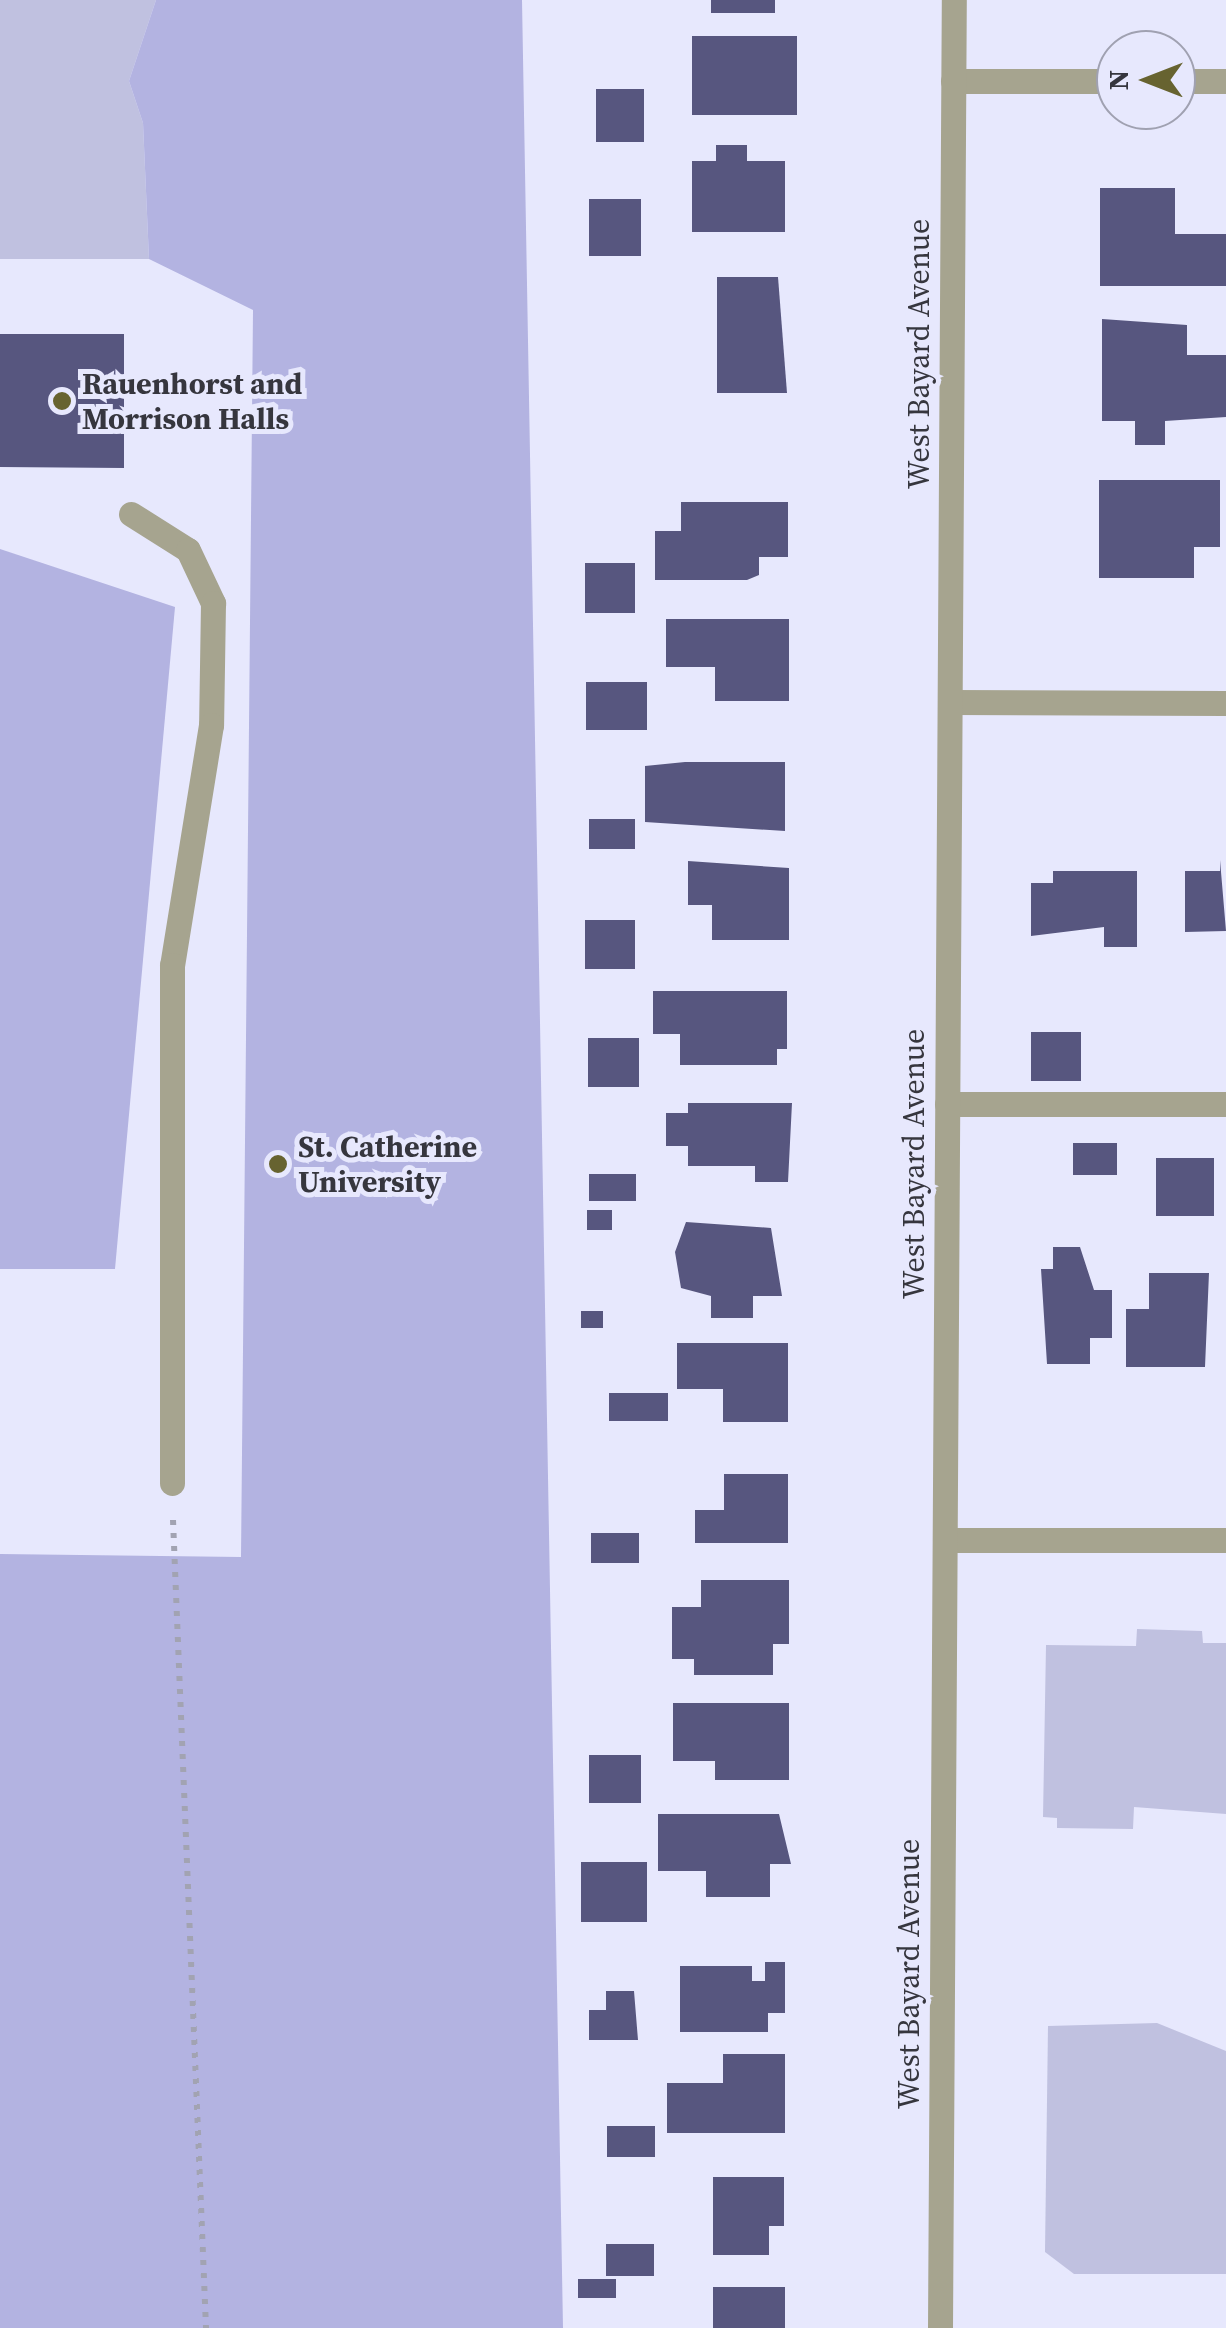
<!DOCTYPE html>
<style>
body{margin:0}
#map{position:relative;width:1226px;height:2328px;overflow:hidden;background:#e7e8fd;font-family:"Source Serif 4",serif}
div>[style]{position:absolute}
.green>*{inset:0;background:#c0c1e0}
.forest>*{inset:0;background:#b3b3e1}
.building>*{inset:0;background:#57567f}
.path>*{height:6px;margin-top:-3px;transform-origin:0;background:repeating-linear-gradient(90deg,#a2a3b2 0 5px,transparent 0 13px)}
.minor>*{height:25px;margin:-12.5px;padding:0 12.5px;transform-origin:12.5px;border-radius:12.5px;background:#a6a48f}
.dots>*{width:28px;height:28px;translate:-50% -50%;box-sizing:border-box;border:5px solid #e7e8fd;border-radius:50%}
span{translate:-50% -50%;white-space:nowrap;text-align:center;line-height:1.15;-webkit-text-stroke:10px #e7e8fd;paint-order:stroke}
.street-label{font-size:30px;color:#36363e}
.poi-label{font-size:30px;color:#36363e;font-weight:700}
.left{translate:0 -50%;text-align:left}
.north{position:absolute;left:1096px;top:30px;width:100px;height:100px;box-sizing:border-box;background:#e7e8fd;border:2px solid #a0a1b1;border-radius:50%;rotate:270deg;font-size:28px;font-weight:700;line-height:40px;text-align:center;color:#36363e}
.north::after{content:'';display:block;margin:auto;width:35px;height:45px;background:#676330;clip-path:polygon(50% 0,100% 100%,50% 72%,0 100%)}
</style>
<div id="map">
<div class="green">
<i style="clip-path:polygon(0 0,156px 0,129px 81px,143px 123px,149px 259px,0 259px)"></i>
<i style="clip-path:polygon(1137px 1629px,1202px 1631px,1203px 1643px,1226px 1643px,1226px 1814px,1134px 1807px,1133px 1829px,1057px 1828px,1057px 1818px,1043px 1817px,1046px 1645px,1136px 1646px)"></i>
<i style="clip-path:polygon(1157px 2023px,1226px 2051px,1226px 2274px,1074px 2274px,1045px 2252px,1048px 2026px)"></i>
</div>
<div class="forest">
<i style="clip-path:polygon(156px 0,522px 0,563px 2328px,0 2328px,0 1554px,241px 1557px,253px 310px,149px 259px,143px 123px,129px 81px)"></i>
<i style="clip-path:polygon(0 549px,175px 607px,115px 1269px,0 1269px)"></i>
</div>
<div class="building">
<i style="clip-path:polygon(711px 0,775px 0,775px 13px,711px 13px)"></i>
<i style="clip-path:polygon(692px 36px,797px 36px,797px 115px,692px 115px)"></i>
<i style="clip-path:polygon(596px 89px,644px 89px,644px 142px,596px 142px)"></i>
<i style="clip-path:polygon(716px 145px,747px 145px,747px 161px,785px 161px,785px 232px,692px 232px,692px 161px,716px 161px)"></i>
<i style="clip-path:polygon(1100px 188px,1175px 188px,1175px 234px,1226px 234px,1226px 286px,1100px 286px)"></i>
<i style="clip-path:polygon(589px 199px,641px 199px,641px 256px,589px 256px)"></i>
<i style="clip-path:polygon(717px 277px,778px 277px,787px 393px,717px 393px)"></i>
<i style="clip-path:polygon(1102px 319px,1187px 325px,1187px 355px,1226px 355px,1226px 417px,1165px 421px,1165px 445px,1135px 445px,1135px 421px,1102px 421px)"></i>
<i style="clip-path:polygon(0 334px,124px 334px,124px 468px,0 467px)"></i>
<i style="clip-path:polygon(1099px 480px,1220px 480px,1220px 547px,1194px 547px,1194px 578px,1099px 578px)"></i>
<i style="clip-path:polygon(681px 502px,788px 502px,788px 557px,759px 557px,759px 575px,747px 580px,655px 580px,655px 531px,681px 531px)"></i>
<i style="clip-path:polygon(585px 563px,635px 563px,635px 613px,585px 613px)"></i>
<i style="clip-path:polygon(666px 619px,789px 619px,789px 701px,715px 701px,715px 667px,666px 667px)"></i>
<i style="clip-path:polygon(586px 682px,647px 682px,647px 730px,586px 730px)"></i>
<i style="clip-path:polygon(685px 762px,785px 762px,785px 831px,645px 822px,645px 766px)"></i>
<i style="clip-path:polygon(589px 819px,635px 819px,635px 849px,589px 849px)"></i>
<i style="clip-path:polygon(1220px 860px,1226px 931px,1185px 932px,1185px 871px,1220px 871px)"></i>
<i style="clip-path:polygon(688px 861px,789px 868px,789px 940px,712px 940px,712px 905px,688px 905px)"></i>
<i style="clip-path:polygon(1053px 871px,1137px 871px,1137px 947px,1104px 947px,1104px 927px,1031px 936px,1031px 883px,1053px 883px)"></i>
<i style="clip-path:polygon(585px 920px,635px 920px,635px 969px,585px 969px)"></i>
<i style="clip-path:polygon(653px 991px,787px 991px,787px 1049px,777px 1049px,777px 1065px,680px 1065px,680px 1034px,653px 1034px)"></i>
<i style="clip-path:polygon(1031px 1032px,1081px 1032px,1081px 1081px,1031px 1081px)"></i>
<i style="clip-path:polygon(588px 1038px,639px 1038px,639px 1087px,588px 1087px)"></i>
<i style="clip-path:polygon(688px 1103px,792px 1103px,788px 1182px,755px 1182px,755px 1166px,688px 1166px,688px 1146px,666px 1146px,666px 1113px,688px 1113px)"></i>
<i style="clip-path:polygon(1073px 1143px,1117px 1143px,1117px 1175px,1073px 1175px)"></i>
<i style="clip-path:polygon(1156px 1158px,1214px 1158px,1214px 1216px,1156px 1216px)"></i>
<i style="clip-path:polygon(589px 1174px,636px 1174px,636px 1201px,589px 1201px)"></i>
<i style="clip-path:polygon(587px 1210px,612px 1210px,612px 1230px,587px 1230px)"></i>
<i style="clip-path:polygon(686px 1222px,771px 1228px,782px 1296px,753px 1296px,753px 1318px,711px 1318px,711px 1296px,681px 1288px,675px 1252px)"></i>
<i style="clip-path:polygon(1053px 1247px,1080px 1247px,1094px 1290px,1112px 1290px,1112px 1338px,1090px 1338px,1090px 1364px,1047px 1364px,1041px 1269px,1053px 1269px)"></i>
<i style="clip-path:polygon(1149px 1273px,1209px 1273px,1205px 1367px,1126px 1367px,1126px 1309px,1149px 1309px)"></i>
<i style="clip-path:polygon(581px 1311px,603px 1311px,603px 1328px,581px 1328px)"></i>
<i style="clip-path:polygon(677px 1343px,788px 1343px,788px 1422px,723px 1422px,723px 1389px,677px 1389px)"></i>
<i style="clip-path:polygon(609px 1393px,668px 1393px,668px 1421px,609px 1421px)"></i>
<i style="clip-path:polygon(724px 1474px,788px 1474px,788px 1543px,695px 1543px,695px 1510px,724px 1510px)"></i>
<i style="clip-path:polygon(591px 1533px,639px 1533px,639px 1563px,591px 1563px)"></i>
<i style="clip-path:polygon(701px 1580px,789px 1580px,789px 1644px,773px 1644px,773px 1675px,694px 1675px,694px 1659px,672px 1659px,672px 1607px,701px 1607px)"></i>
<i style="clip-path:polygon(673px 1703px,789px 1703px,789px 1780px,715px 1780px,715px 1761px,673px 1761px)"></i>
<i style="clip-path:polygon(589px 1755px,641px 1755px,641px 1803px,589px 1803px)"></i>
<i style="clip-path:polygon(658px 1814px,779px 1814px,791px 1864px,770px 1864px,770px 1897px,706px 1897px,706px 1871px,658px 1871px)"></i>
<i style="clip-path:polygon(581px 1862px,647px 1862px,647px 1922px,581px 1922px)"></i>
<i style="clip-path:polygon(765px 1962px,785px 1962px,785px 2013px,768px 2013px,768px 2032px,680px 2032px,680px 1966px,752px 1966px,752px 1981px,765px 1981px)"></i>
<i style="clip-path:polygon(606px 1991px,634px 1991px,638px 2040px,589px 2040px,589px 2010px,606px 2010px)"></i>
<i style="clip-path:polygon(723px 2054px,785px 2054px,785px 2133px,667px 2133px,667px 2083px,723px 2083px)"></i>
<i style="clip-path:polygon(607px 2126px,655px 2126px,655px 2157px,607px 2157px)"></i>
<i style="clip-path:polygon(713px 2177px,784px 2177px,784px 2226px,769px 2226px,769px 2255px,713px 2255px)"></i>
<i style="clip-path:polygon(606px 2244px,654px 2244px,654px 2276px,606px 2276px)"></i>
<i style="clip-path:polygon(578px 2279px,616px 2279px,616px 2298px,578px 2298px)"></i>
<i style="clip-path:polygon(713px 2287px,785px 2287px,785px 2328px,713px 2328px)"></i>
</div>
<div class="path">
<i style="left:173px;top:1520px;width:809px;rotate:87.66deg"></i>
</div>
<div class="minor">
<i style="left:953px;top:81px;width:163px"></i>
<i style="left:1176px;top:81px;width:50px"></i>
<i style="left:131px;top:514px;width:67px;rotate:32.3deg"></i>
<i style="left:188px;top:550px;width:59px;rotate:64.7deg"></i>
<i style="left:213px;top:603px;width:122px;rotate:90.9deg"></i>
<i style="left:211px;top:725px;width:243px;rotate:99.2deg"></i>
<i style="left:172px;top:965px;width:518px;rotate:90deg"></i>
<i style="left:950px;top:702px;width:276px;rotate:0.2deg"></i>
<i style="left:947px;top:1104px;width:279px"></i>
<i style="left:945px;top:1540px;width:281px"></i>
<i style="left:940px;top:2328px;width:2328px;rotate:-89.66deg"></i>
</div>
<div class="dots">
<i style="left:62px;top:401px;background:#676330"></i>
<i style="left:278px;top:1164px;background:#676330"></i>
</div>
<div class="street-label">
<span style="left:919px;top:354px;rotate:-90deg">West Bayard Avenue</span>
<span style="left:914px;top:1164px;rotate:-90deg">West Bayard Avenue</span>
<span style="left:909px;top:1974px;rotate:-90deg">West Bayard Avenue</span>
</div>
<div class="poi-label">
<span class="left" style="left:82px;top:401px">Rauenhorst and<br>Morrison Halls</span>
<span class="left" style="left:298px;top:1164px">St. Catherine<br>University</span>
</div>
<div class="north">N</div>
</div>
